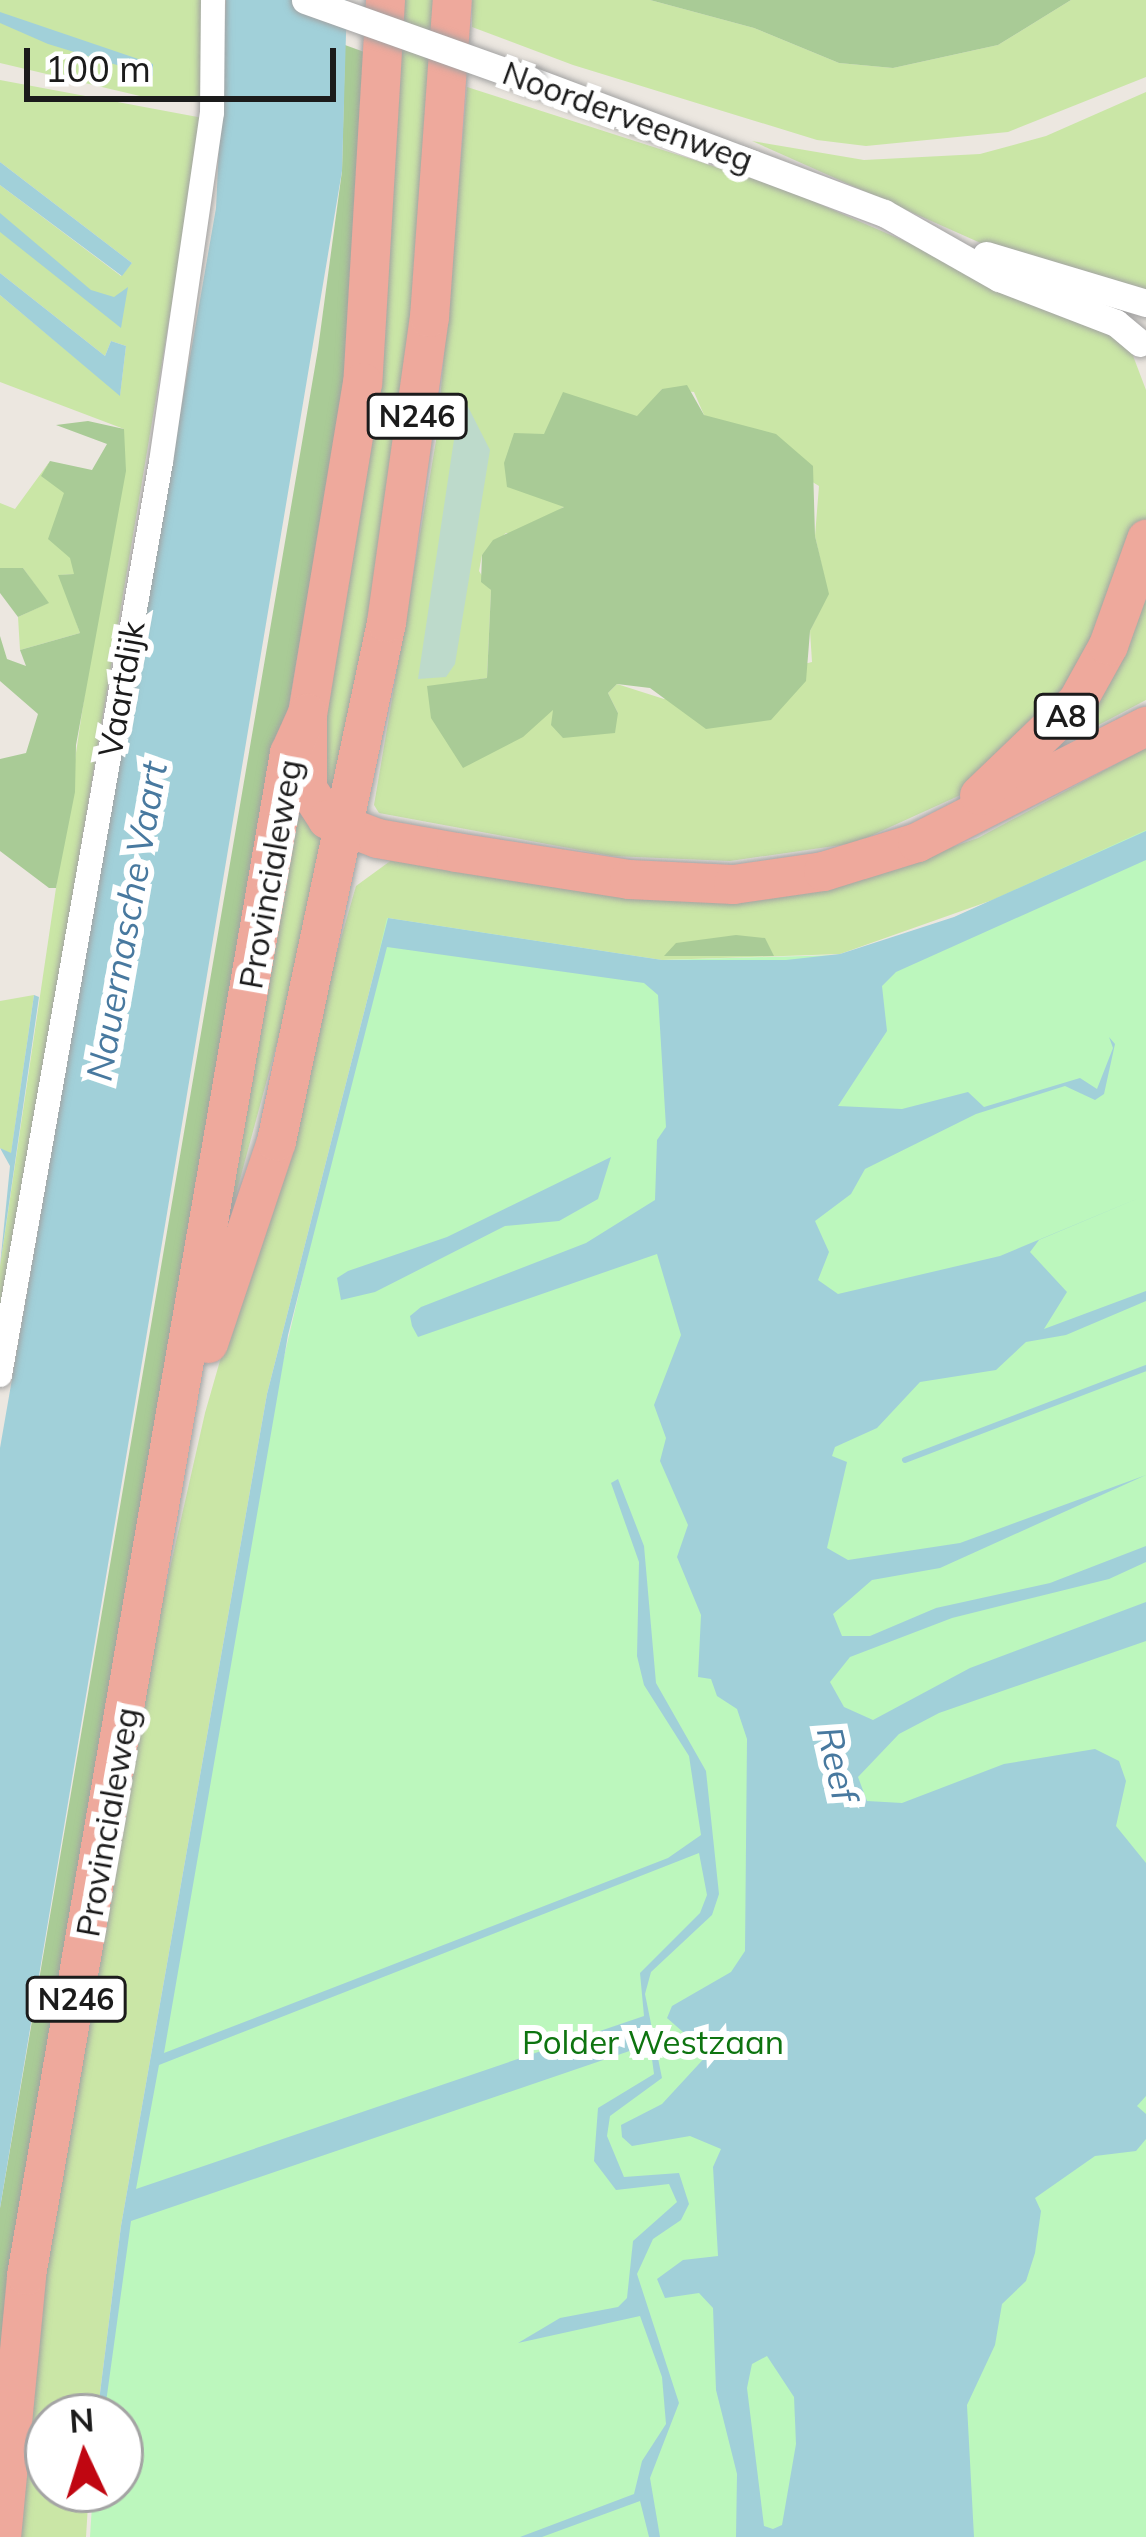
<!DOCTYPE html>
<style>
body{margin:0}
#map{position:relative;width:1146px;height:2537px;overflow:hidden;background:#ece7e0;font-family:Mulish,sans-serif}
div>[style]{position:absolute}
.grass>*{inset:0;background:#cae6a6}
.forest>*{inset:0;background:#a9cb96}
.wetland>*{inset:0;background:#bddacb}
.park>*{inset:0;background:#bcf7bd}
.water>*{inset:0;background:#a1d0d9}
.stream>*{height:6px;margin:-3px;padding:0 3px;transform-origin:3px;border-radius:3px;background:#a1d0d9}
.roads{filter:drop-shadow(0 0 3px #a2a2a2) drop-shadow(0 0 3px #a2a2a2)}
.minor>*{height:24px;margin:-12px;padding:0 12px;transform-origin:12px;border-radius:12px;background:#fff}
.tertiary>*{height:27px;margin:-13.5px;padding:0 13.5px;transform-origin:13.5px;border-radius:13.5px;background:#fff}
.trunk>*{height:39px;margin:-19.5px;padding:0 19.5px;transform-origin:19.5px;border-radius:19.5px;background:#eea99c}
.bridges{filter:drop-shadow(0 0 3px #a2a2a2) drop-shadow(0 0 3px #a2a2a2)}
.tertiary-bridge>*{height:27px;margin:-13.5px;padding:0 13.5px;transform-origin:13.5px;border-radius:13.5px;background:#fff}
span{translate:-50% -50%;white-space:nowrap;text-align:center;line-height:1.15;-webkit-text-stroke:12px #fff;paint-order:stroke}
.shield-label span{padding:3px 9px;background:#fff;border:3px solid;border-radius:9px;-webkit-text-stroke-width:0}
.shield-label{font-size:30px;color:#1b1b1b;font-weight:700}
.street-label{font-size:33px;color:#1b1b1b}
.park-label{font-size:33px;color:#0e7410}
.water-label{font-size:36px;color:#48799f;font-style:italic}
.north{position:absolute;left:24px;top:2393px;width:120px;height:120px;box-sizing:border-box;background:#fff;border:3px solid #a4a4a4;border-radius:50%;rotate:356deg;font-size:33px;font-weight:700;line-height:48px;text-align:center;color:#1b1b1b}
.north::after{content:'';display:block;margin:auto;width:42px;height:54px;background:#c00611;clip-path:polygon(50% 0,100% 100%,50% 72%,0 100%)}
.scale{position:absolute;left:24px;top:48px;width:312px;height:54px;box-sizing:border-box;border:6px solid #1b1b1b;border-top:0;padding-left:15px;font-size:36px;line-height:42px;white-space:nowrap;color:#1b1b1b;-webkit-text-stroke:9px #fff;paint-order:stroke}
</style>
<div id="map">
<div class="grass">
<i style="clip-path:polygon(0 0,204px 0,206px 102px,157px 100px,0 63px)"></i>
<i style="clip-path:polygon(401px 0,434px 0,433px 74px,401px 424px,340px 799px,318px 774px,316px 748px,385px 336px)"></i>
<i style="clip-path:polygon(472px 0,650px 0,754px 28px,839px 63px,893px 68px,998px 45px,1071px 0,1146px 0,1146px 77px,1008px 132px,866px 146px,817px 140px,573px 65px,472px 27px)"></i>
<i style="clip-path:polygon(0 80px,203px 118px,0 1328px,0 1266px,124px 429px,0 382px,0 295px,120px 395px,126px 346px,111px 341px,105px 356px,0 273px,0 185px,121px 276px,132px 263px,0 162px)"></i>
<i style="clip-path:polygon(evenodd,467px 87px,787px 190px,1112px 331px,1132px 353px,1146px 390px,1146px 522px,1089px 668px,965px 793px,855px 843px,730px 861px,612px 856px,379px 813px,374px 805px,437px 435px,467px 87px,662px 389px,694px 392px,704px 415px,819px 486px,815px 536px,828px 594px,810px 631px,812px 662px,664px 699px,617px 684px,608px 693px,618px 713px,427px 687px,487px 678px,491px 590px,479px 571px,482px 555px,506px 533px,522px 533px,565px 506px,662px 389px)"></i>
<i style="clip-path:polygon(1146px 92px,1146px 291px,1012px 257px,752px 141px,864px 160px,980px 154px,1046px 136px)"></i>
<i style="clip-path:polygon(50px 461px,42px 476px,65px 493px,75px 574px,60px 575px,80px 633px,20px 650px,18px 617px,48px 603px,23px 568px,0 568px,0 503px,15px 509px)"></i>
<i style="clip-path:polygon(1146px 599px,1146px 700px,1074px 738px,1115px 669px)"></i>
<i style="clip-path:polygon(1146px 748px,1146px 831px,1018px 891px,840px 954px,662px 960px,388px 918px,267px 1394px,121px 2226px,97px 2417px,48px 2417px,48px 2489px,89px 2489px,86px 2537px,12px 2537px,25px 2377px,124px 1826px,133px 1732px,205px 1413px,356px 886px,393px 859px,625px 897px,915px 860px,978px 838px)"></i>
<i style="clip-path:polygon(295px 811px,332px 841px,222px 1245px)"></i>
<i style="clip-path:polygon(34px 995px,11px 1154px,0 1148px,0 1001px)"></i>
</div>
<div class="forest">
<i style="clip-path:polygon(650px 0,1071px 0,998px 45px,893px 68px,839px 63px,754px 28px)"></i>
<i style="clip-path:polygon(345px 45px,367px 53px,348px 361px,0 2394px,0 2208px,318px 349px,342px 171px)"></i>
<i style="clip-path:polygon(687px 385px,704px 415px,776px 434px,813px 466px,815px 536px,829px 594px,810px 631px,806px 681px,771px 720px,706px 729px,650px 688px,617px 684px,608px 693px,618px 713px,615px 733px,563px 738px,551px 725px,553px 710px,523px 737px,463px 768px,431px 718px,427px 686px,487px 678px,491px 590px,481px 582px,482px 555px,493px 540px,564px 507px,507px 487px,504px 463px,514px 433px,544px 434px,563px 392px,637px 416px,662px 389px)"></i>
<i style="clip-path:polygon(88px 421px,124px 429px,126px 471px,76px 745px,75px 792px,56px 888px,49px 888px,0 851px,0 759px,26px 753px,38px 714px,0 681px,0 636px,7px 659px,26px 666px,20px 650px,80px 633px,58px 575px,74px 574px,70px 558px,48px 539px,64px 493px,41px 476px,50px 461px,92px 470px,107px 444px,56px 425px)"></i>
<i style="clip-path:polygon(0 568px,23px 568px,49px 603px,18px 617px,0 593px)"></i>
<i style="clip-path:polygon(736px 935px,765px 938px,774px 956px,664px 956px,676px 943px)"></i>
</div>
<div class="wetland">
<i style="clip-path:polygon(461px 393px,490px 450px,455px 664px,446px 677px,418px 679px)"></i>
</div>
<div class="park">
<i style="clip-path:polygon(1146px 830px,1146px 2537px,90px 2537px,93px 2489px,120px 2489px,120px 2417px,99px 2417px,133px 2161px,196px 1807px,264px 1442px,387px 918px,661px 960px,839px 955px,953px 918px)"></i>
</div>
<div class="water">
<i style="clip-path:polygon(226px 0,347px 0,342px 171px,0 2208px,0 1448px,216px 208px)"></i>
<i style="clip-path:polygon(0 12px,153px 64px,153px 76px,48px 44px,0 23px)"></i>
<i style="clip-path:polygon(0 162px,132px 263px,122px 276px,0 185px)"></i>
<i style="clip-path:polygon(0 213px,91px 290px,114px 297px,128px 287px,121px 328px,0 232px)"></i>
<i style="clip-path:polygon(0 273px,105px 356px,111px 341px,126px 346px,120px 396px,0 295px)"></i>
<i style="clip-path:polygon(evenodd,1146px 831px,1146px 860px,896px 972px,882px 986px,887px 1031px,838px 1106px,902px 1109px,968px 1092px,984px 1107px,1080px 1078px,1097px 1089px,1113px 1048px,1109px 1037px,1115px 1044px,1104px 1094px,1095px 1100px,1065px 1086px,976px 1114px,865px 1169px,851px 1194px,815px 1221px,829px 1252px,818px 1280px,838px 1294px,1000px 1256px,1146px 1195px,1039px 1240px,1030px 1252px,1067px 1292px,1044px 1329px,1146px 1291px,1146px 1301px,1066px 1335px,1026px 1342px,996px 1370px,920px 1382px,877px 1428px,835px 1447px,832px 1456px,847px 1462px,827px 1548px,848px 1560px,960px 1543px,1146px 1475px,940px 1568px,872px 1580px,833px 1614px,842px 1636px,870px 1636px,936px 1608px,1050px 1583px,1146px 1546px,1146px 1562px,1109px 1579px,952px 1618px,850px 1657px,830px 1682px,844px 1707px,873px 1720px,970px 1668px,1146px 1602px,1146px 1641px,939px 1713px,899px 1734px,858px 1777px,867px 1801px,902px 1803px,1004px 1764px,1095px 1749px,1119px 1761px,1126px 1781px,1116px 1826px,1146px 1863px,1146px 2096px,1137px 2106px,1146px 2114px,1146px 2139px,1136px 2151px,1095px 2156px,1035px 2198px,1041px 2211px,1035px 2253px,1026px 2281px,1002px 2304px,995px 2345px,967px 2405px,974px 2537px,736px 2537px,737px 2474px,716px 2390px,713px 2308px,699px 2293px,665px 2298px,657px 2279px,683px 2260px,718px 2256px,713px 2167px,721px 2149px,690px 2136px,632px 2146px,622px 2137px,621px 2125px,662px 2104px,709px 2053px,706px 2036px,683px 2032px,667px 2018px,672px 2006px,731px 1972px,745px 1951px,747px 1739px,737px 1709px,717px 1696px,711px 1679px,698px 1677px,701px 1615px,677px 1557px,688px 1525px,660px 1461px,666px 1438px,654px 1405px,681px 1335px,657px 1254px,418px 1337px,412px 1326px,410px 1316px,421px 1307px,586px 1243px,655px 1200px,657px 1140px,666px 1127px,658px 995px,644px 983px,387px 947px,288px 1335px,164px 2053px,668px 1858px,701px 1835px,689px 1756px,644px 1685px,637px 1656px,639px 1562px,611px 1483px,618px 1479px,644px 1546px,656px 1683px,706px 1771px,719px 1894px,712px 1915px,651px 1972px,645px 1994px,662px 2078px,610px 2116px,607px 2136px,624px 2177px,679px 2173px,689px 2204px,681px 2220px,653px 2239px,637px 2274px,679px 2403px,650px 2478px,660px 2537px,649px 2537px,640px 2501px,542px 2537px,520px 2537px,634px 2494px,642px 2461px,666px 2424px,662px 2377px,640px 2316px,518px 2343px,560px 2318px,618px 2307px,627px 2298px,633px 2241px,677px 2202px,669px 2184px,616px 2190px,594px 2161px,598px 2108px,654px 2074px,650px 2044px,131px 2221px,104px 2417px,97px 2417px,121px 2226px,267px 1394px,388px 918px,662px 960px,786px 960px,840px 954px,954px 917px,1146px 831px,699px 1853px,707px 1895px,700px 1913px,640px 1973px,644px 2016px,136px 2189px,159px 2065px,699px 1853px,1146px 831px,767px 2356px,794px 2397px,796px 2444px,782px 2525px,773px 2529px,764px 2526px,747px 2388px,752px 2364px,767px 2356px)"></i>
<i style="clip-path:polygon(34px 995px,39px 997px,0 1266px,10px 1166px,0 1148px,11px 1153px)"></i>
<i style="clip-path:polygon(611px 1157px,598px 1199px,559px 1221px,505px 1226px,375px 1292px,341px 1300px,337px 1278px,348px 1271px,447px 1237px)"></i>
</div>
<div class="stream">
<i style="left:905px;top:1460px;width:258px;rotate:-20.9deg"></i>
</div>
<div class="roads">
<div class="minor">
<i style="left:0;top:1375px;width:927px;rotate:-80deg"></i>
<i style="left:161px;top:462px;width:353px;rotate:-81.7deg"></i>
<i style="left:212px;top:113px;width:113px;rotate:-89.5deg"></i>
</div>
<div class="tertiary">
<i style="left:530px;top:80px;width:378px;rotate:20.6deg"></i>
<i style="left:884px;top:213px;width:132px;rotate:29.5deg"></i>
<i style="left:999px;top:278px;width:125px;rotate:21deg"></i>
<i style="left:1116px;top:323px;width:31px;rotate:40deg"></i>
<i style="left:986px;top:255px;width:167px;rotate:16.7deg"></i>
</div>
<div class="trunk">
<i style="left:385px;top:0;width:383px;rotate:93.4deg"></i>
<i style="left:362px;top:382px;width:336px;rotate:99.4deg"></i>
<i style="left:307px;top:713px;width:75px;rotate:90deg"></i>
<i style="left:307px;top:788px;width:37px;rotate:57deg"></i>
<i style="left:327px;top:819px;width:53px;rotate:20.8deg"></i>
<i style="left:377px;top:838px;width:80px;rotate:10deg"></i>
<i style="left:456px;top:852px;width:175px;rotate:8.9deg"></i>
<i style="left:629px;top:879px;width:104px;rotate:2.8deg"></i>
<i style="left:733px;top:884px;width:91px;rotate:-8.2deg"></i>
<i style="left:823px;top:871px;width:98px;rotate:-17.1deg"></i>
<i style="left:917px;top:842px;width:257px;rotate:-26.9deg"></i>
<i style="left:979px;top:795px;width:136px;rotate:-43.8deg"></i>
<i style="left:1077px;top:701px;width:64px;rotate:-61deg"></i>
<i style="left:1108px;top:645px;width:113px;rotate:-70.3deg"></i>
<i style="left:208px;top:1343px;width:213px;rotate:-71.4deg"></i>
<i style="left:276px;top:1141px;width:531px;rotate:-78.03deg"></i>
<i style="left:386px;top:622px;width:308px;rotate:-82deg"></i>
<i style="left:429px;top:317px;width:318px;rotate:-85.9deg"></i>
<i style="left:1px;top:2537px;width:263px;rotate:-84.5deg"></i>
<i style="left:26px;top:2275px;width:1545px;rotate:-80.2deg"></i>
<i style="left:289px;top:753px;width:44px;rotate:-65.8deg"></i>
</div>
</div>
<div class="bridges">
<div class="tertiary-bridge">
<i style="left:305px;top:0;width:239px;rotate:19.6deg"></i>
</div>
</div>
<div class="shield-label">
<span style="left:417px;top:416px">N246</span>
<span style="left:1066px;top:716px">A8</span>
<span style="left:76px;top:1999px">N246</span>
</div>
<div class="street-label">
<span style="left:628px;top:116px;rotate:20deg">Noorderveenweg</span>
<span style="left:121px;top:689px;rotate:-80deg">Vaartdijk</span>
<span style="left:270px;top:874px;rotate:-80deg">Provincialeweg</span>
<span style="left:107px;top:1822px;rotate:-80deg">Provincialeweg</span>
</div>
<div class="park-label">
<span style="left:653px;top:2042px">Polder Westzaan</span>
</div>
<div class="water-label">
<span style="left:126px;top:921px;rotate:-80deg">Nauernasche Vaart</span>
<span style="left:838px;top:1764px;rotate:77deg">Reef</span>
</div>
<div class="north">N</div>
<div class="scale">100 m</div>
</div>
